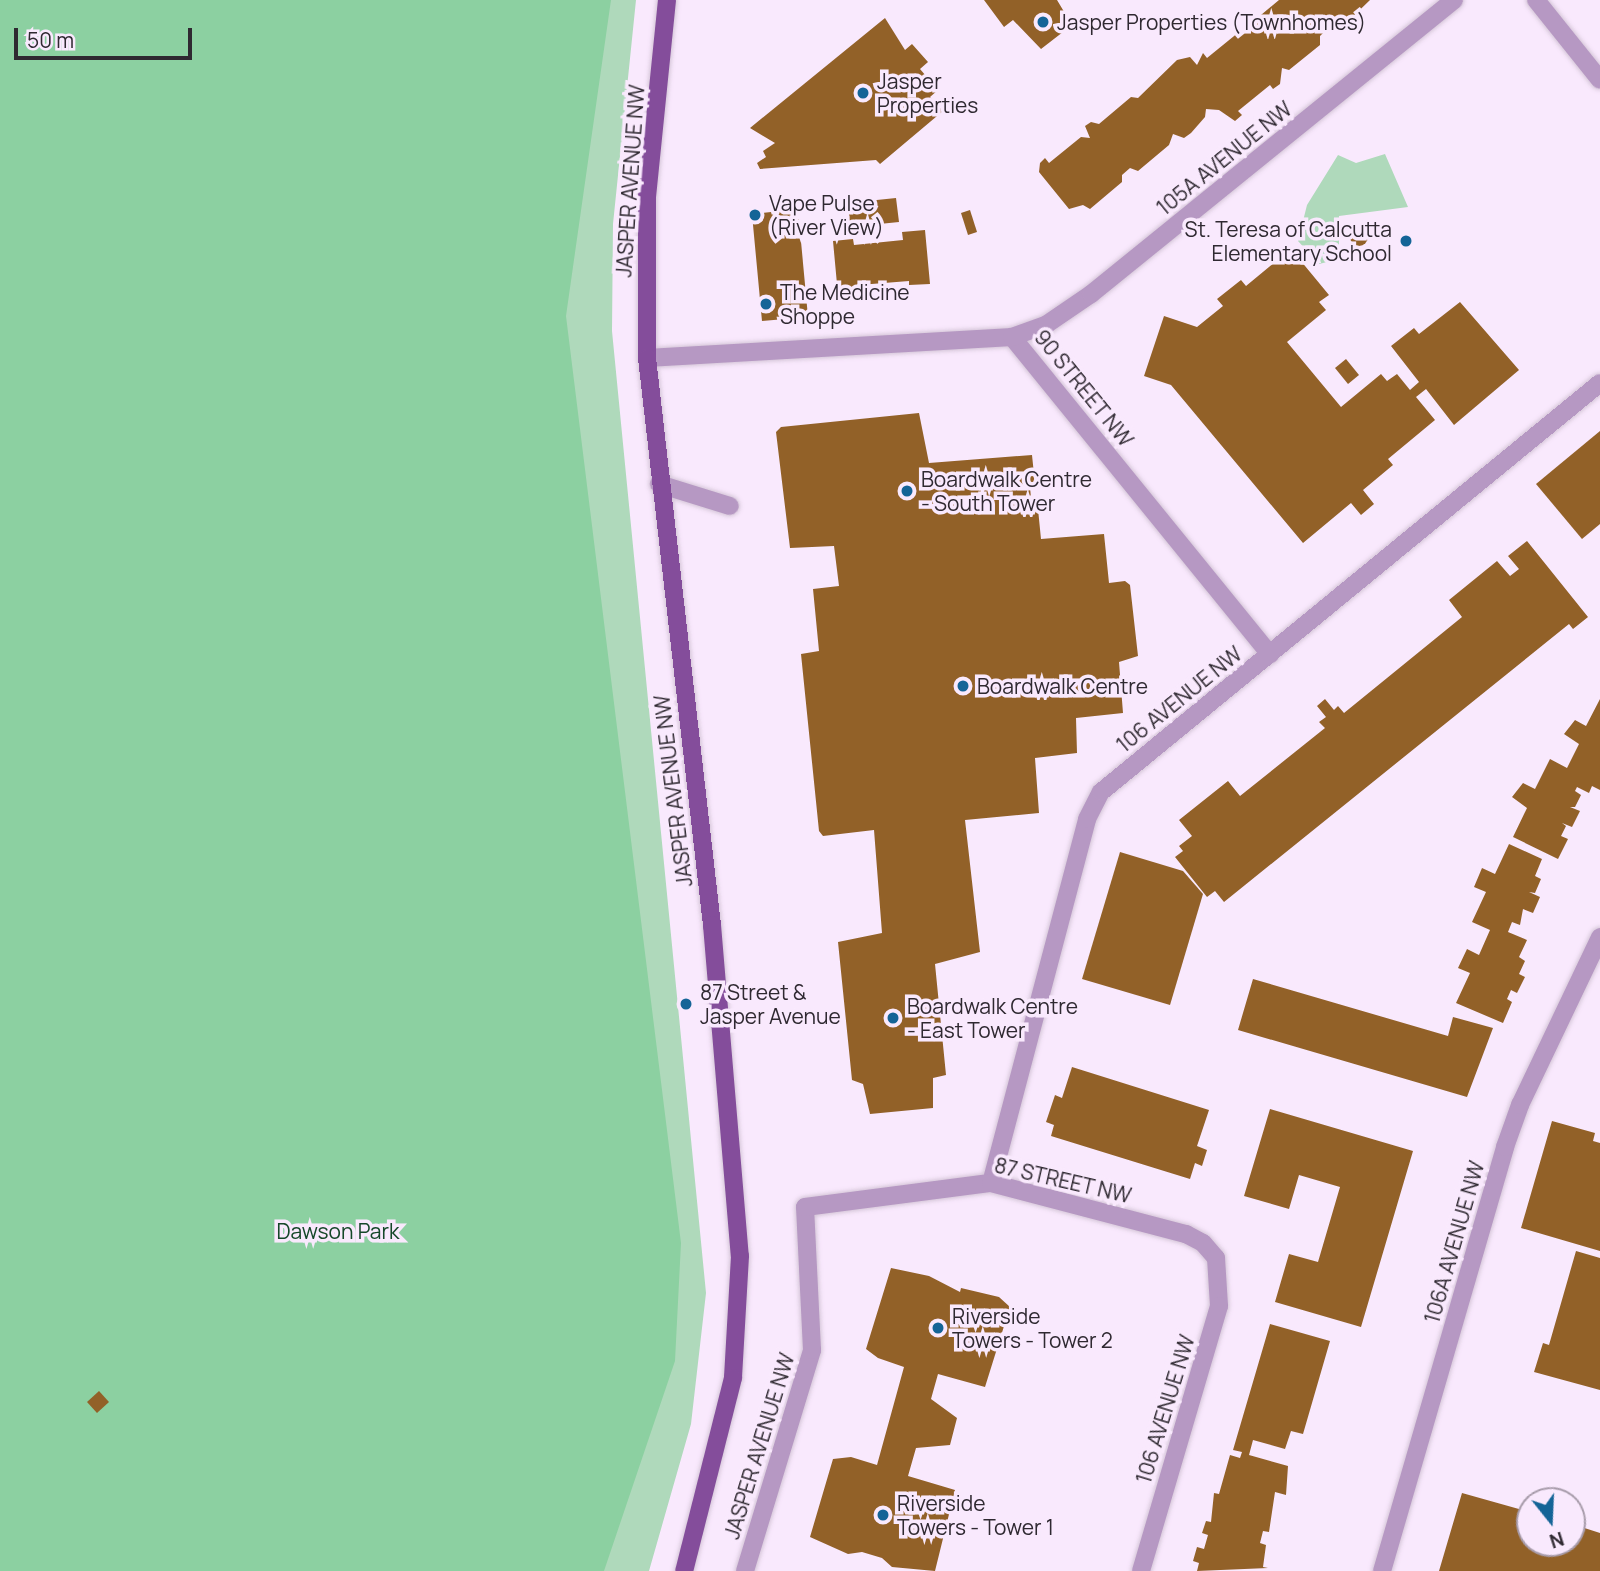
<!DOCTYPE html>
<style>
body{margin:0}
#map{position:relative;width:1600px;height:1571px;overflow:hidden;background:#f9e9fd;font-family:Manrope,sans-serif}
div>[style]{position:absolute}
.green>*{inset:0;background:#afd9bb}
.forest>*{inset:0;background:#8cd0a1}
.building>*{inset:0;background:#926128}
.round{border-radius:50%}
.roads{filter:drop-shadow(0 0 2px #d5c6d8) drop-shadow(0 0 2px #d5c6d8)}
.minor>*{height:18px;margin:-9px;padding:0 9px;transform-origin:9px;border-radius:9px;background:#b698c3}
.major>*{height:18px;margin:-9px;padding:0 9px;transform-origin:9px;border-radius:9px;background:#844d9b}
.dots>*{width:19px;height:19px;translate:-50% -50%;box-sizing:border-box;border:4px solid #f9e9fd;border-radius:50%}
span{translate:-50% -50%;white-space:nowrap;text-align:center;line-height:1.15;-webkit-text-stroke:7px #f9e9fd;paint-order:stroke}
.poi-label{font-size:21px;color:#2f2931}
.left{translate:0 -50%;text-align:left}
.right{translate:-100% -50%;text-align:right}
.street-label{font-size:21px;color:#2f2931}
.park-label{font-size:21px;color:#154729}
.north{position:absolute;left:1516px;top:1487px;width:70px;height:70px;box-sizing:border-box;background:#f9e9fd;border:2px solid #a89cab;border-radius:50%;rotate:162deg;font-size:19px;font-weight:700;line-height:28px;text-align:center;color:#2f2931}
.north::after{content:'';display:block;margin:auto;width:24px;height:32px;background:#146497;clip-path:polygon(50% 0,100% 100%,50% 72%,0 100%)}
.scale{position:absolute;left:14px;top:28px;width:178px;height:32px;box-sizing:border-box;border:4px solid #2f2931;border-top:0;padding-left:9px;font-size:21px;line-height:24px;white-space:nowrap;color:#2f2931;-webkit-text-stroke:5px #f9e9fd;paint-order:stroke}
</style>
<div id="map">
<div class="green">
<i style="clip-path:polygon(566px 0,636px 0,613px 224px,612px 331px,706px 1293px,691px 1424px,649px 1571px,562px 1571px,536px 335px)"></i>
<i style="clip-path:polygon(1385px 154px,1408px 207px,1339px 216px,1339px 259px,1319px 264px,1298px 241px,1307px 205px,1338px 155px,1356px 163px)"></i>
</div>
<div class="forest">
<i style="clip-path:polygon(0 0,611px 0,566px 316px,681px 1243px,675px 1361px,604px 1571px,0 1571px)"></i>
</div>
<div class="building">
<i style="clip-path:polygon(984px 0,1057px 0,1072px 25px,1041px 49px,1013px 20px,1004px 27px)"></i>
<i style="clip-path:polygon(1279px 0,1370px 0,1337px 32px,1326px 30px,1320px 36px,1320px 45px,1289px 70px,1282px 68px,1280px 84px,1273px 89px,1270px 85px,1238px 111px,1242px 115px,1235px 121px,1219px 110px,1206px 109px,1205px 117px,1191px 133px,1184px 138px,1173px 134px,1169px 145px,1138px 171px,1130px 168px,1122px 175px,1122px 182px,1090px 209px,1083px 205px,1069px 209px,1039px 172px,1040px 163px,1045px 158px,1049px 163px,1081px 137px,1090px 138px,1085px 126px,1091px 122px,1099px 124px,1131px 97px,1138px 98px,1177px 60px,1190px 57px,1197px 65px,1203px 53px,1207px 58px,1239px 32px,1248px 33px,1255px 20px)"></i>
<i style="clip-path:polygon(885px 18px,905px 50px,912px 44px,928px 62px,920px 69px,938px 90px,930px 97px,943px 111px,880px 164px,876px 160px,760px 169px,757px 163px,766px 157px,763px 151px,775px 143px,750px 128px)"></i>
<i style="clip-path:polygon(896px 198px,899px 222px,850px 227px,848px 203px)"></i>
<i style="clip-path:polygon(798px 209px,808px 317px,762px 321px,752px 214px)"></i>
<i style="clip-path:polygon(970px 210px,977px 232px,968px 235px,961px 213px)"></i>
<i class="round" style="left:1350px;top:228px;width:18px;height:18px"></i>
<i style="clip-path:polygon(925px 230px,930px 284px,909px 285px,909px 281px,859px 285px,860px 293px,838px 295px,833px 241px,853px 239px,854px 245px,903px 240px,902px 232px)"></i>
<i style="clip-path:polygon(1291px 249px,1329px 295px,1319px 302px,1326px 310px,1287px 342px,1341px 407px,1381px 374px,1387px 381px,1397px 374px,1410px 390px,1419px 382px,1391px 346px,1414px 328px,1419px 334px,1460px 302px,1519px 370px,1454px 425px,1426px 389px,1416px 397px,1435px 420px,1388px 459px,1393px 465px,1363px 490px,1374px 504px,1361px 515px,1351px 503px,1303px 543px,1171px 385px,1144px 376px,1164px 316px,1197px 327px,1223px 306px,1217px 299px,1241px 280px,1246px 286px)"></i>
<i style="clip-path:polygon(1346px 359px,1359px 375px,1348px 384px,1335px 368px)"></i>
<i style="clip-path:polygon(919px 413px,929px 463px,1032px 455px,1035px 484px,1030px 487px,1031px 498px,1037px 499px,1041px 539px,1104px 534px,1109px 583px,1125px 581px,1130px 585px,1138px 656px,1119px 662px,1123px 713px,1076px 718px,1077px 753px,1035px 758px,1039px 813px,965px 820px,980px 952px,935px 964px,946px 1075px,933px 1078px,933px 1108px,870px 1114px,863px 1084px,852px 1080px,838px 942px,882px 933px,874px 830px,823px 836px,819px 831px,801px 654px,819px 651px,813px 589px,839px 586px,834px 546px,790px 548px,776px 432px,781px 427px)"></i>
<i style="clip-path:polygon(1600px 431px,1600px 524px,1582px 539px,1536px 484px)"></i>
<i style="clip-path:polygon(1527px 541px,1588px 617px,1573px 629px,1569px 624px,1224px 902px,1215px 891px,1207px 897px,1175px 857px,1183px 851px,1179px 846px,1192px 836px,1179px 820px,1228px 781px,1240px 796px,1325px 728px,1319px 722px,1326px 717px,1317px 706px,1325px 699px,1334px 710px,1338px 706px,1344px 713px,1462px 617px,1449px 600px,1497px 561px,1510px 576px,1519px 569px,1508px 556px)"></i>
<i style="clip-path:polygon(1600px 699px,1600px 790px,1592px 786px,1589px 793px,1577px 787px,1575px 791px,1581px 795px,1575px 807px,1570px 807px,1580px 811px,1572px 827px,1562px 823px,1566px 826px,1561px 836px,1568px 839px,1558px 859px,1513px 837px,1527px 808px,1512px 797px,1523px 783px,1535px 789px,1550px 759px,1567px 768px,1579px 744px,1564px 734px,1575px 720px,1586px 726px)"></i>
<i style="clip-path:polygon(1509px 844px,1542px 859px,1535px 876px,1541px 879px,1535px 893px,1529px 892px,1540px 897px,1533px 913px,1523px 909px,1520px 925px,1512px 922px,1508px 932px,1527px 940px,1519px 957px,1525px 961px,1519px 974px,1525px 977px,1517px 993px,1511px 990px,1507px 999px,1512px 1002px,1503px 1023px,1456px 1003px,1470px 973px,1458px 968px,1467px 949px,1479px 955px,1490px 930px,1472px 922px,1486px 892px,1474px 887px,1482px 868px,1495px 874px)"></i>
<i style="clip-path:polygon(1120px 852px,1183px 871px,1203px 894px,1170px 1005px,1082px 979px)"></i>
<i style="clip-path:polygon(1253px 979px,1448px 1036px,1453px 1017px,1493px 1028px,1467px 1097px,1238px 1030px)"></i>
<i style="clip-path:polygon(1072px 1067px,1209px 1110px,1197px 1146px,1207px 1150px,1202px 1166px,1195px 1163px,1190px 1179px,1051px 1136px,1054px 1125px,1046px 1122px,1055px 1095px,1062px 1098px)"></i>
<i style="clip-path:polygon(1270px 1109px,1413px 1151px,1361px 1327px,1275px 1302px,1289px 1254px,1318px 1262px,1340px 1187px,1299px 1175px,1289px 1209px,1244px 1196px)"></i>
<i style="clip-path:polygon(1552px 1121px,1595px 1133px,1593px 1141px,1600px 1143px,1600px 1251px,1521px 1228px)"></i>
<i style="clip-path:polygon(1576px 1251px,1600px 1258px,1600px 1390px,1534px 1372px,1543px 1343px,1549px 1345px)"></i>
<i style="clip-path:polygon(891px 1268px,929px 1276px,960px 1292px,961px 1288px,999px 1297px,1010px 1307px,985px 1387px,938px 1374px,931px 1399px,957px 1418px,950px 1445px,916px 1448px,908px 1476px,955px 1490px,935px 1571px,892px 1567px,882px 1558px,862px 1552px,848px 1554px,810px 1537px,833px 1459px,851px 1457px,877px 1465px,904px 1367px,878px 1358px,866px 1349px)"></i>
<i style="clip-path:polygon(1270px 1324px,1330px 1341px,1303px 1434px,1291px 1431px,1285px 1449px,1253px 1440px,1249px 1455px,1288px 1466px,1286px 1495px,1275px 1492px,1269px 1532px,1263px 1531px,1260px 1543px,1266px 1545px,1263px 1567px,1268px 1568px,1197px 1571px,1199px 1563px,1193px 1561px,1197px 1547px,1204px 1549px,1208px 1535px,1202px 1533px,1206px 1521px,1211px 1522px,1214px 1493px,1219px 1494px,1230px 1455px,1240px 1458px,1242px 1452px,1233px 1450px)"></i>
<i style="clip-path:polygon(99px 1391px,109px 1402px,97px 1413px,87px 1402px)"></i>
<i style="clip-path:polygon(1462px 1493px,1530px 1512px,1530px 1543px,1572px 1543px,1572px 1524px,1600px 1533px,1600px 1571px,1439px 1571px)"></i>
</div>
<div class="roads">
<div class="minor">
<i style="left:1536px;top:0;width:102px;rotate:51.3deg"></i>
<i style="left:1012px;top:337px;width:409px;rotate:50.9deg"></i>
<i style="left:647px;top:358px;width:366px;rotate:-3.3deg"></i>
<i style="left:1012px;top:337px;width:37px;rotate:-20deg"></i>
<i style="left:1047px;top:324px;width:53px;rotate:-34.3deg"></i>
<i style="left:1091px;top:294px;width:467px;rotate:-39deg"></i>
<i style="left:659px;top:484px;width:74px;rotate:17.2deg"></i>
<i style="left:991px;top:1183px;width:376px;rotate:-75.2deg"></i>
<i style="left:1087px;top:819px;width:30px;rotate:-63deg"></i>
<i style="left:1101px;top:792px;width:645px;rotate:-39.34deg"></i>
<i style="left:745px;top:1571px;width:231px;rotate:-73.1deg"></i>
<i style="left:812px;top:1350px;width:143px;rotate:-92.8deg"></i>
<i style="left:805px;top:1207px;width:188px;rotate:-7.4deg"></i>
<i style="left:991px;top:1183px;width:202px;rotate:14.7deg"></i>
<i style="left:1186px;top:1234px;width:19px;rotate:28deg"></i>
<i style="left:1203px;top:1243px;width:20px;rotate:49deg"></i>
<i style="left:1216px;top:1258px;width:48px;rotate:86.4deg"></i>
<i style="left:1219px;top:1306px;width:276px;rotate:106.4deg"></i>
<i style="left:1382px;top:1571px;width:441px;rotate:-73.8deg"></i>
<i style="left:1505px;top:1147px;width:45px;rotate:-70.3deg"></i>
<i style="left:1520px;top:1105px;width:186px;rotate:-64.5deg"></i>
</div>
<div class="major">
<i style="left:667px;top:0;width:199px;rotate:95.8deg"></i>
<i style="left:647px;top:198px;width:160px;rotate:90deg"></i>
<i style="left:647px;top:358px;width:571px;rotate:83.46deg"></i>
<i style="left:712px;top:925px;width:332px;rotate:85.2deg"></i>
<i style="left:740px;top:1256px;width:122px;rotate:93.3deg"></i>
<i style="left:733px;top:1378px;width:199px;rotate:104.2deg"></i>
</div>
</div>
<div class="dots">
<i style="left:1043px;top:22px;background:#146497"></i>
<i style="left:863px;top:93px;background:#146497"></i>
<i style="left:755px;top:215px;background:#146497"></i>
<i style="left:1406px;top:241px;background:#146497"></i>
<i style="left:766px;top:304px;background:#146497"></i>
<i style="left:907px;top:491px;background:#146497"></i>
<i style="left:963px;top:686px;background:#146497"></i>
<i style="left:686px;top:1004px;background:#146497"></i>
<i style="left:893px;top:1018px;background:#146497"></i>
<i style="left:938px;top:1328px;background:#146497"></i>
<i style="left:883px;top:1515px;background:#146497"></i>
</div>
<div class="poi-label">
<span class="left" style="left:1057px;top:22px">Jasper Properties (Townhomes)</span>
<span class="left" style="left:877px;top:93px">Jasper<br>Properties</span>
<span class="left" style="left:769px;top:215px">Vape Pulse<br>(River View)</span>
<span class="right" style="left:1392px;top:241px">St. Teresa of Calcutta<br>Elementary School</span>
<span class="left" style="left:780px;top:304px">The Medicine<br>Shoppe</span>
<span class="left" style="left:921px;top:491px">Boardwalk Centre<br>- South Tower</span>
<span class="left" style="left:977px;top:686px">Boardwalk Centre</span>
<span class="left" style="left:700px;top:1004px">87 Street &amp;<br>Jasper Avenue</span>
<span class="left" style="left:907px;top:1018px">Boardwalk Centre<br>- East Tower</span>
<span class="left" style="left:952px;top:1328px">Riverside<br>Towers - Tower 2</span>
<span class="left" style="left:897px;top:1515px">Riverside<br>Towers - Tower 1</span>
</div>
<div class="street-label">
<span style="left:1224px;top:158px;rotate:-39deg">105A AVENUE NW</span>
<span style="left:630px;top:181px;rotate:-86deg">JASPER AVENUE NW</span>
<span style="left:1084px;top:388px;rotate:51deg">90 STREET NW</span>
<span style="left:1179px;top:699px;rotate:-39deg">106 AVENUE NW</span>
<span style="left:673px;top:791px;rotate:-97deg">JASPER AVENUE NW</span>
<span style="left:1063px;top:1180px;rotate:13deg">87 STREET NW</span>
<span style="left:1454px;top:1242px;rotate:-74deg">106A AVENUE NW</span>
<span style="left:1165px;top:1409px;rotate:-73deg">106 AVENUE NW</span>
<span style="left:759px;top:1446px;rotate:-73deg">JASPER AVENUE NW</span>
</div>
<div class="park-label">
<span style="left:338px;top:1231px">Dawson Park</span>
</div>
<div class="north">N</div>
<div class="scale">50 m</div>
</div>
